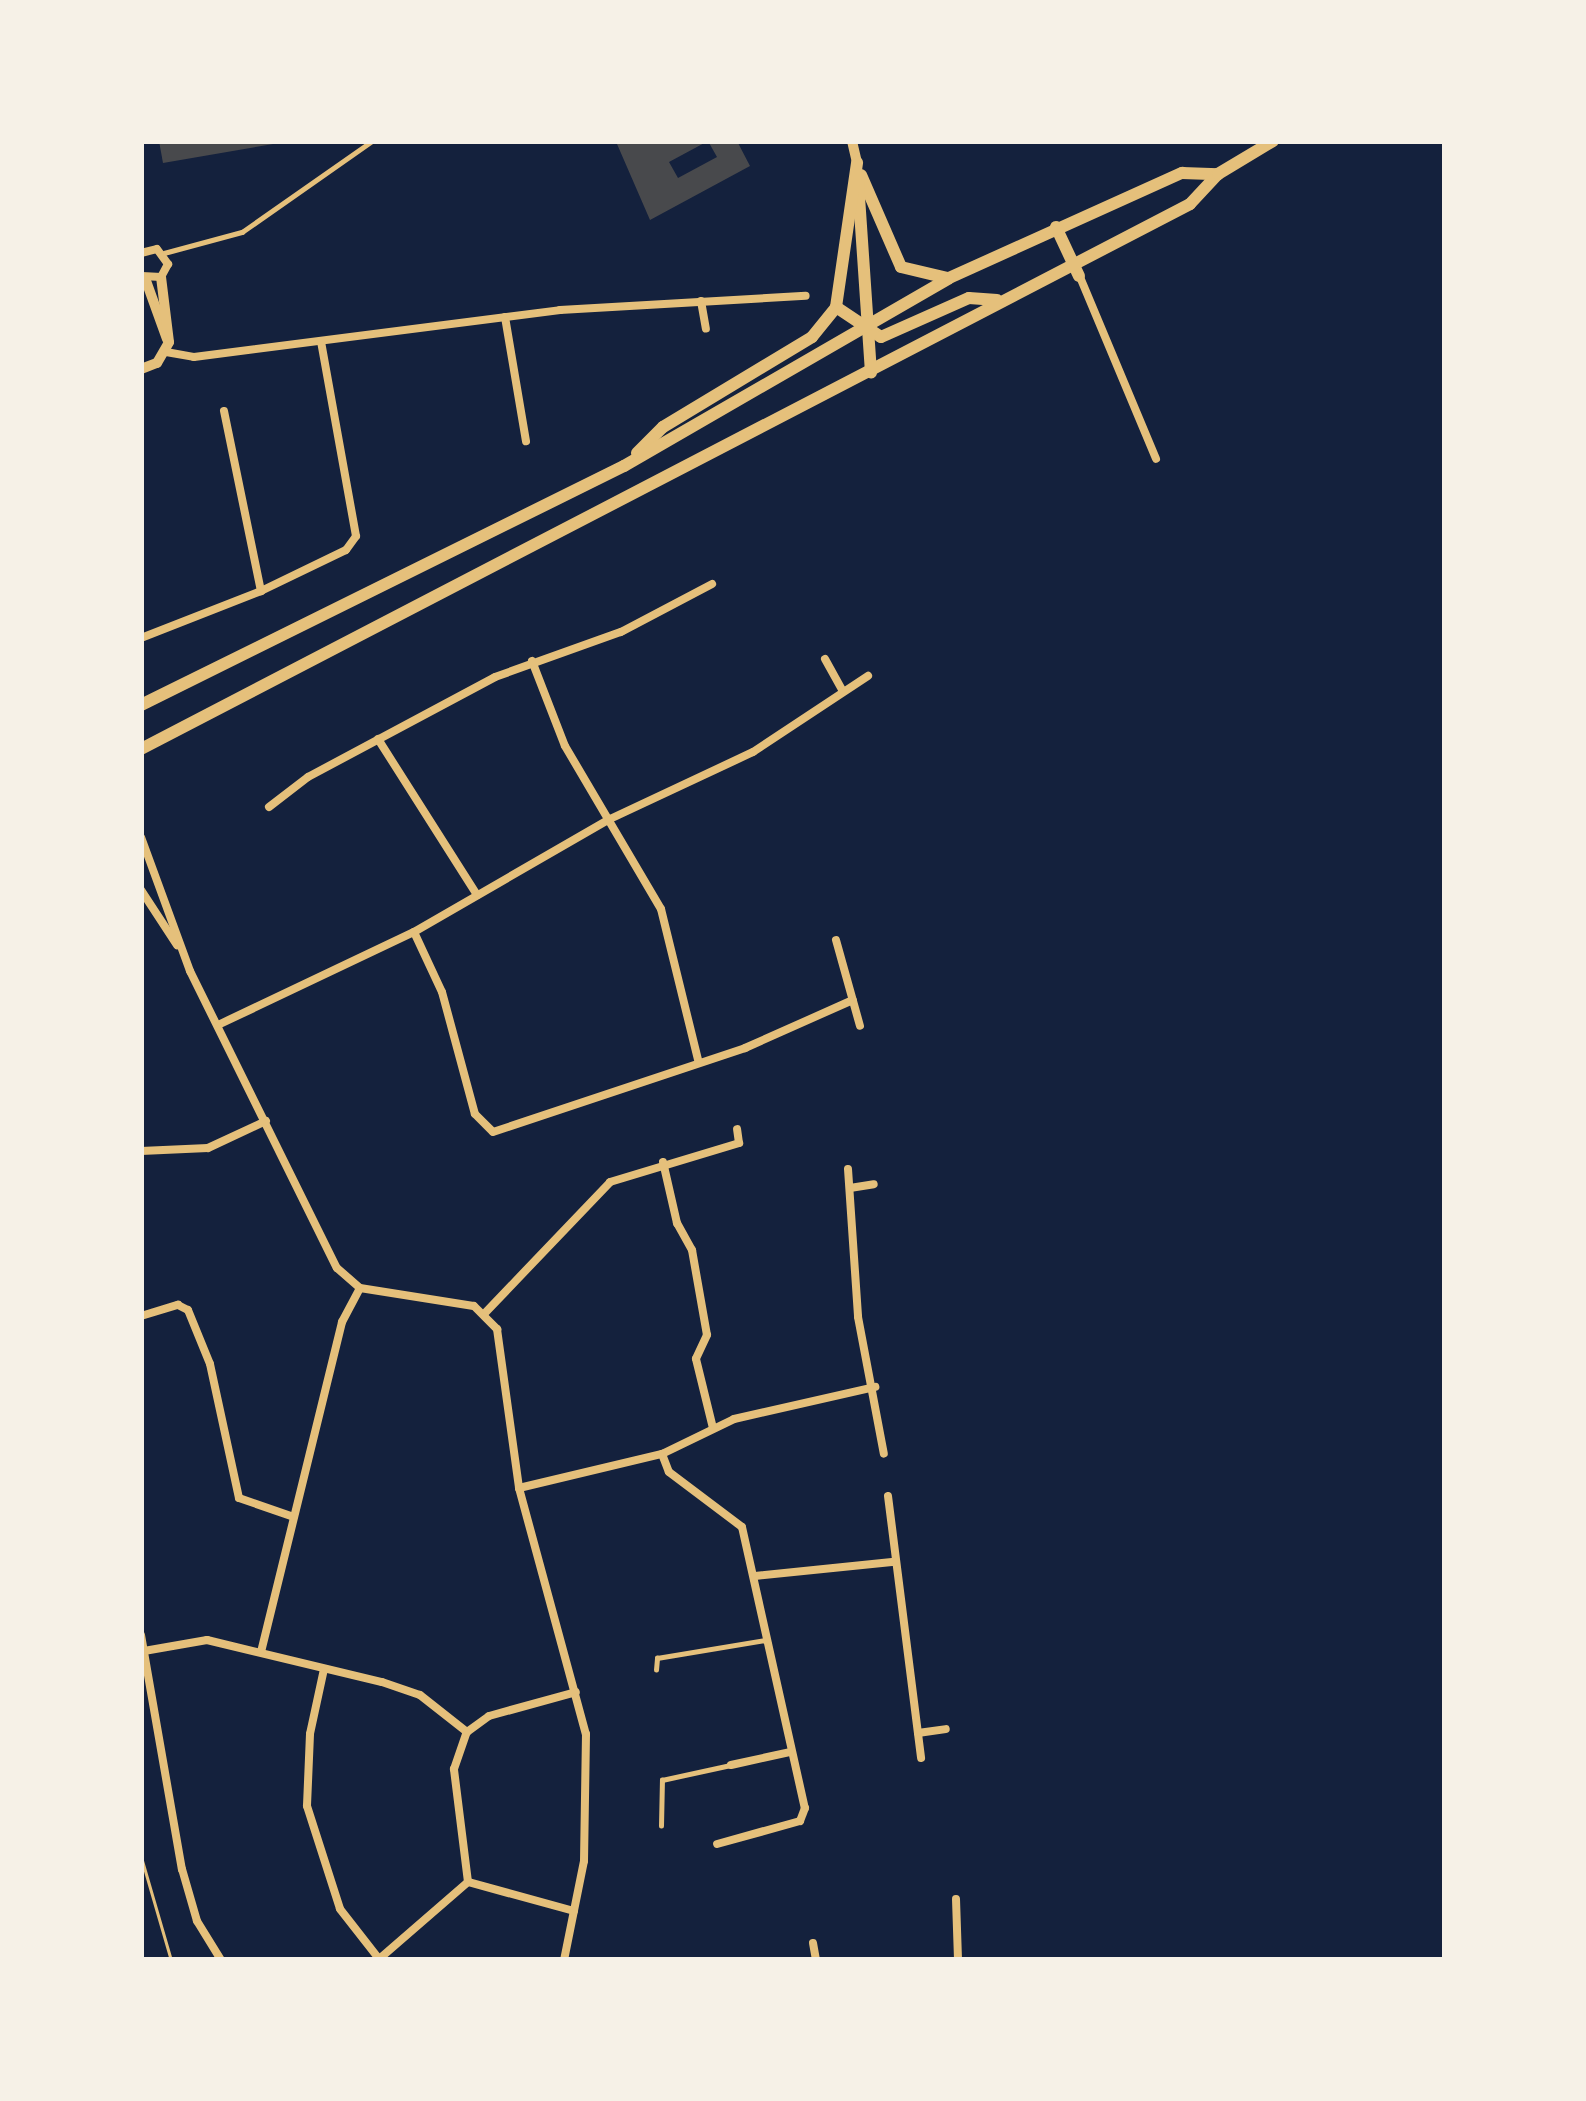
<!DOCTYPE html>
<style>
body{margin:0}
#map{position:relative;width:1586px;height:2101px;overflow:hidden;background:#14213d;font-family:"Playfair Display",serif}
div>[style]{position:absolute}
.building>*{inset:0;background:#48494c}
.path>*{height:3px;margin:-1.5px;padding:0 1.5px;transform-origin:1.5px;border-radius:1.5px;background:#e5c07b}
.service>*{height:4.5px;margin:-2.25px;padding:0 2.25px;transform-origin:2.25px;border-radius:2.25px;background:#e5c07b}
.minor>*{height:8px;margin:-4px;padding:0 4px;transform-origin:4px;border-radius:4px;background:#e5c07b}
.tertiary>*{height:10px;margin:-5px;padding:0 5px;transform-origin:5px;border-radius:5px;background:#e5c07b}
.primary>*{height:12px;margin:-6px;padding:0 6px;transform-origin:6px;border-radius:6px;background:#e5c07b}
span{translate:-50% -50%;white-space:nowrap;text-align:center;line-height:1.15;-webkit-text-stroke:12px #f6f1e7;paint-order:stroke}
.frame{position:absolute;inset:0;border:144px solid #f6f1e7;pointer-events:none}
</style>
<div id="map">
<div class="building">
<i style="clip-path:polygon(159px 141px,278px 141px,279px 143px,163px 163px)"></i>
<i style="clip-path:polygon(708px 141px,669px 162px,678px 178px,717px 157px,708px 141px,737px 141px,750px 166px,650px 220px,617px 144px)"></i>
</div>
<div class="path">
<i style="left:141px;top:1857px;width:107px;rotate:73.8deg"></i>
</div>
<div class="service">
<i style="left:164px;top:253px;width:81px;rotate:-15.1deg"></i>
<i style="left:242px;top:232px;width:159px;rotate:-35deg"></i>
<i style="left:656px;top:1670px;width:12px;rotate:-85deg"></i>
<i style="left:657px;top:1658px;width:110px;rotate:-9.4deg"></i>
<i style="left:661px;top:1826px;width:46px;rotate:-88.8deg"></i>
<i style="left:662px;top:1780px;width:71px;rotate:-12.3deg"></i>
</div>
<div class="minor">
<i style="left:141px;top:253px;width:16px;rotate:-14deg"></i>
<i style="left:157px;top:249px;width:19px;rotate:54deg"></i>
<i style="left:168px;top:264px;width:15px;rotate:118deg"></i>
<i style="left:161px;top:277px;width:19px;rotate:-177deg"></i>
<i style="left:1080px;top:277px;width:197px;rotate:67.3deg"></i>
<i style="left:701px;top:301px;width:28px;rotate:80deg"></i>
<i style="left:505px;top:317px;width:126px;rotate:80.4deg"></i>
<i style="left:166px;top:352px;width:28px;rotate:10deg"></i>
<i style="left:194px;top:357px;width:369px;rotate:-7.3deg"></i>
<i style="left:560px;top:310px;width:246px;rotate:-3.3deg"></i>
<i style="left:224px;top:411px;width:184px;rotate:78.4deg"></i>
<i style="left:141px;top:638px;width:129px;rotate:-21.4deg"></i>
<i style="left:261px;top:591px;width:94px;rotate:-25.8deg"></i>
<i style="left:346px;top:550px;width:17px;rotate:-54deg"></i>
<i style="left:356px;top:536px;width:198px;rotate:-100.2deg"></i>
<i style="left:825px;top:659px;width:35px;rotate:61deg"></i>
<i style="left:532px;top:661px;width:91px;rotate:68.8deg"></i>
<i style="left:565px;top:746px;width:189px;rotate:59.5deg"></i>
<i style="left:661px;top:909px;width:155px;rotate:76.2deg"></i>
<i style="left:378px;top:739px;width:185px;rotate:57.6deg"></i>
<i style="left:269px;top:807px;width:49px;rotate:-37.6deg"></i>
<i style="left:308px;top:777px;width:212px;rotate:-28.1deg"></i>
<i style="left:495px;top:677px;width:134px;rotate:-19.7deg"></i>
<i style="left:621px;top:632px;width:103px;rotate:-27.8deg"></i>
<i style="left:141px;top:837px;width:143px;rotate:69.9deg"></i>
<i style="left:190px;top:971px;width:331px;rotate:63.7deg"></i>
<i style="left:337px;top:1268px;width:30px;rotate:41deg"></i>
<i style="left:360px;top:1288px;width:115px;rotate:9deg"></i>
<i style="left:474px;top:1306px;width:33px;rotate:45deg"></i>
<i style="left:497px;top:1329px;width:161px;rotate:82.1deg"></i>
<i style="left:519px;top:1488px;width:255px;rotate:74.8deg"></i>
<i style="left:586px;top:1734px;width:127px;rotate:90.9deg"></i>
<i style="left:584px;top:1861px;width:101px;rotate:101.4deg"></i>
<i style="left:141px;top:890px;width:66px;rotate:56.8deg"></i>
<i style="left:414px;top:932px;width:66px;rotate:65deg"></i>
<i style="left:442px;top:992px;width:126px;rotate:74.9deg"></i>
<i style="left:475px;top:1114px;width:25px;rotate:45deg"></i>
<i style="left:493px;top:1132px;width:266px;rotate:-18.4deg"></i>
<i style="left:745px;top:1048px;width:118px;rotate:-24deg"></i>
<i style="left:836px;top:940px;width:89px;rotate:74.4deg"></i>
<i style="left:218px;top:1025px;width:217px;rotate:-25.4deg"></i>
<i style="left:414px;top:932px;width:226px;rotate:-30deg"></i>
<i style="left:610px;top:819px;width:158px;rotate:-25.1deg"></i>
<i style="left:753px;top:752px;width:138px;rotate:-33.5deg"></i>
<i style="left:141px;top:1151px;width:67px;rotate:-2.6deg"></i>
<i style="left:208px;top:1148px;width:64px;rotate:-25deg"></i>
<i style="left:663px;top:1162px;width:63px;rotate:77.1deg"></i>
<i style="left:677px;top:1223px;width:31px;rotate:61deg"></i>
<i style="left:692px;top:1250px;width:86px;rotate:80deg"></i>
<i style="left:707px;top:1335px;width:26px;rotate:115deg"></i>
<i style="left:696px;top:1359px;width:71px;rotate:76.2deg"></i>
<i style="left:848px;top:1169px;width:148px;rotate:86.1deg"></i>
<i style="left:858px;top:1317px;width:139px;rotate:79.3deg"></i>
<i style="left:850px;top:1188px;width:24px;rotate:-9deg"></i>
<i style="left:485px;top:1313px;width:181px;rotate:-46.3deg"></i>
<i style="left:610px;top:1182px;width:135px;rotate:-16.8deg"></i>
<i style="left:739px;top:1143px;width:14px;rotate:-98deg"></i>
<i style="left:141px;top:1316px;width:39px;rotate:-17deg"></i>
<i style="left:178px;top:1305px;width:11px;rotate:27deg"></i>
<i style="left:188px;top:1310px;width:58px;rotate:67.8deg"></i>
<i style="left:210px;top:1364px;width:137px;rotate:77.8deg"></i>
<i style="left:239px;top:1498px;width:55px;rotate:19.1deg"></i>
<i style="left:662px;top:1454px;width:19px;rotate:69deg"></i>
<i style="left:669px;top:1472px;width:91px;rotate:37deg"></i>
<i style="left:742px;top:1527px;width:288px;rotate:77.4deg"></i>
<i style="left:805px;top:1808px;width:14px;rotate:111deg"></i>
<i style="left:800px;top:1821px;width:86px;rotate:164.5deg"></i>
<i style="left:519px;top:1488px;width:147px;rotate:-13.4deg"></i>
<i style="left:662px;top:1454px;width:80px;rotate:-25.9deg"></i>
<i style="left:734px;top:1419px;width:145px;rotate:-12.8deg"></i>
<i style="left:888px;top:1496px;width:264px;rotate:82.8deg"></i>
<i style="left:755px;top:1576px;width:140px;rotate:-5.8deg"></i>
<i style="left:141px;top:1635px;width:238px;rotate:80.1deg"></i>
<i style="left:182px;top:1869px;width:54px;rotate:73.9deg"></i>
<i style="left:197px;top:1921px;width:46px;rotate:58.4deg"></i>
<i style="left:144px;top:1651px;width:64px;rotate:-9.9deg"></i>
<i style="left:207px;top:1640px;width:180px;rotate:13.5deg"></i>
<i style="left:382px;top:1682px;width:40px;rotate:18.9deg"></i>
<i style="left:420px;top:1695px;width:60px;rotate:38.2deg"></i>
<i style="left:261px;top:1652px;width:340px;rotate:-76.2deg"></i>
<i style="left:342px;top:1322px;width:38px;rotate:-62deg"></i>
<i style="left:324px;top:1669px;width:66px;rotate:102.2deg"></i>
<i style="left:310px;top:1734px;width:72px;rotate:92.4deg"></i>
<i style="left:307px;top:1806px;width:108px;rotate:72.2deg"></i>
<i style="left:340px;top:1909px;width:63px;rotate:52deg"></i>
<i style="left:918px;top:1733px;width:28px;rotate:-8deg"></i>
<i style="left:731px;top:1765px;width:60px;rotate:-12.4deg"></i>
<i style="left:956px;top:1899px;width:61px;rotate:88.1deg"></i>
<i style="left:574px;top:1911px;width:110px;rotate:-164.7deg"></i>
<i style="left:468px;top:1882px;width:114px;rotate:-97.1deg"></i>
<i style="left:454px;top:1769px;width:39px;rotate:-71deg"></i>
<i style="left:467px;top:1732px;width:27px;rotate:-36deg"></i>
<i style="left:489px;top:1716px;width:90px;rotate:-15.4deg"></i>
<i style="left:813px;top:1943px;width:17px;rotate:80deg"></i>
<i style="left:378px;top:1960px;width:119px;rotate:-40.9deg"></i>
</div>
<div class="tertiary">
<i style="left:852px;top:141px;width:23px;rotate:77deg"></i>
<i style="left:145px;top:278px;width:65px;rotate:70.2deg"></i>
<i style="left:141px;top:369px;width:17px;rotate:-21deg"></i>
<i style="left:157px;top:363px;width:24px;rotate:-60deg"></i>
<i style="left:169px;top:342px;width:65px;rotate:-97deg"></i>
</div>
<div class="primary">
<i style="left:861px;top:175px;width:100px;rotate:66.5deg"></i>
<i style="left:901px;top:267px;width:47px;rotate:13.4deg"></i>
<i style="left:858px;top:182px;width:191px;rotate:86.1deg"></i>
<i style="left:1056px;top:227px;width:54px;rotate:64.9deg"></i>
<i style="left:836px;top:307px;width:54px;rotate:33.7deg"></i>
<i style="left:881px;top:337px;width:96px;rotate:-23.9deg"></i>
<i style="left:969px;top:298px;width:28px;rotate:4deg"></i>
<i style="left:637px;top:453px;width:37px;rotate:-45deg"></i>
<i style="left:663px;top:427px;width:174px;rotate:-31.1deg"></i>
<i style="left:812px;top:337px;width:38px;rotate:-51deg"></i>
<i style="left:836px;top:307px;width:146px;rotate:-81.7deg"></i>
<i style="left:141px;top:705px;width:539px;rotate:-26.33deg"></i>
<i style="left:624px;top:466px;width:375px;rotate:-30deg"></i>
<i style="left:949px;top:278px;width:256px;rotate:-24.3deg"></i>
<i style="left:1182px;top:173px;width:36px;rotate:2deg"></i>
<i style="left:141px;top:749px;width:1182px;rotate:-27.45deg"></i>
<i style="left:1190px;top:204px;width:41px;rotate:-47deg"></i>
<i style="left:1218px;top:174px;width:64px;rotate:-31deg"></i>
</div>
<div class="frame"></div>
</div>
